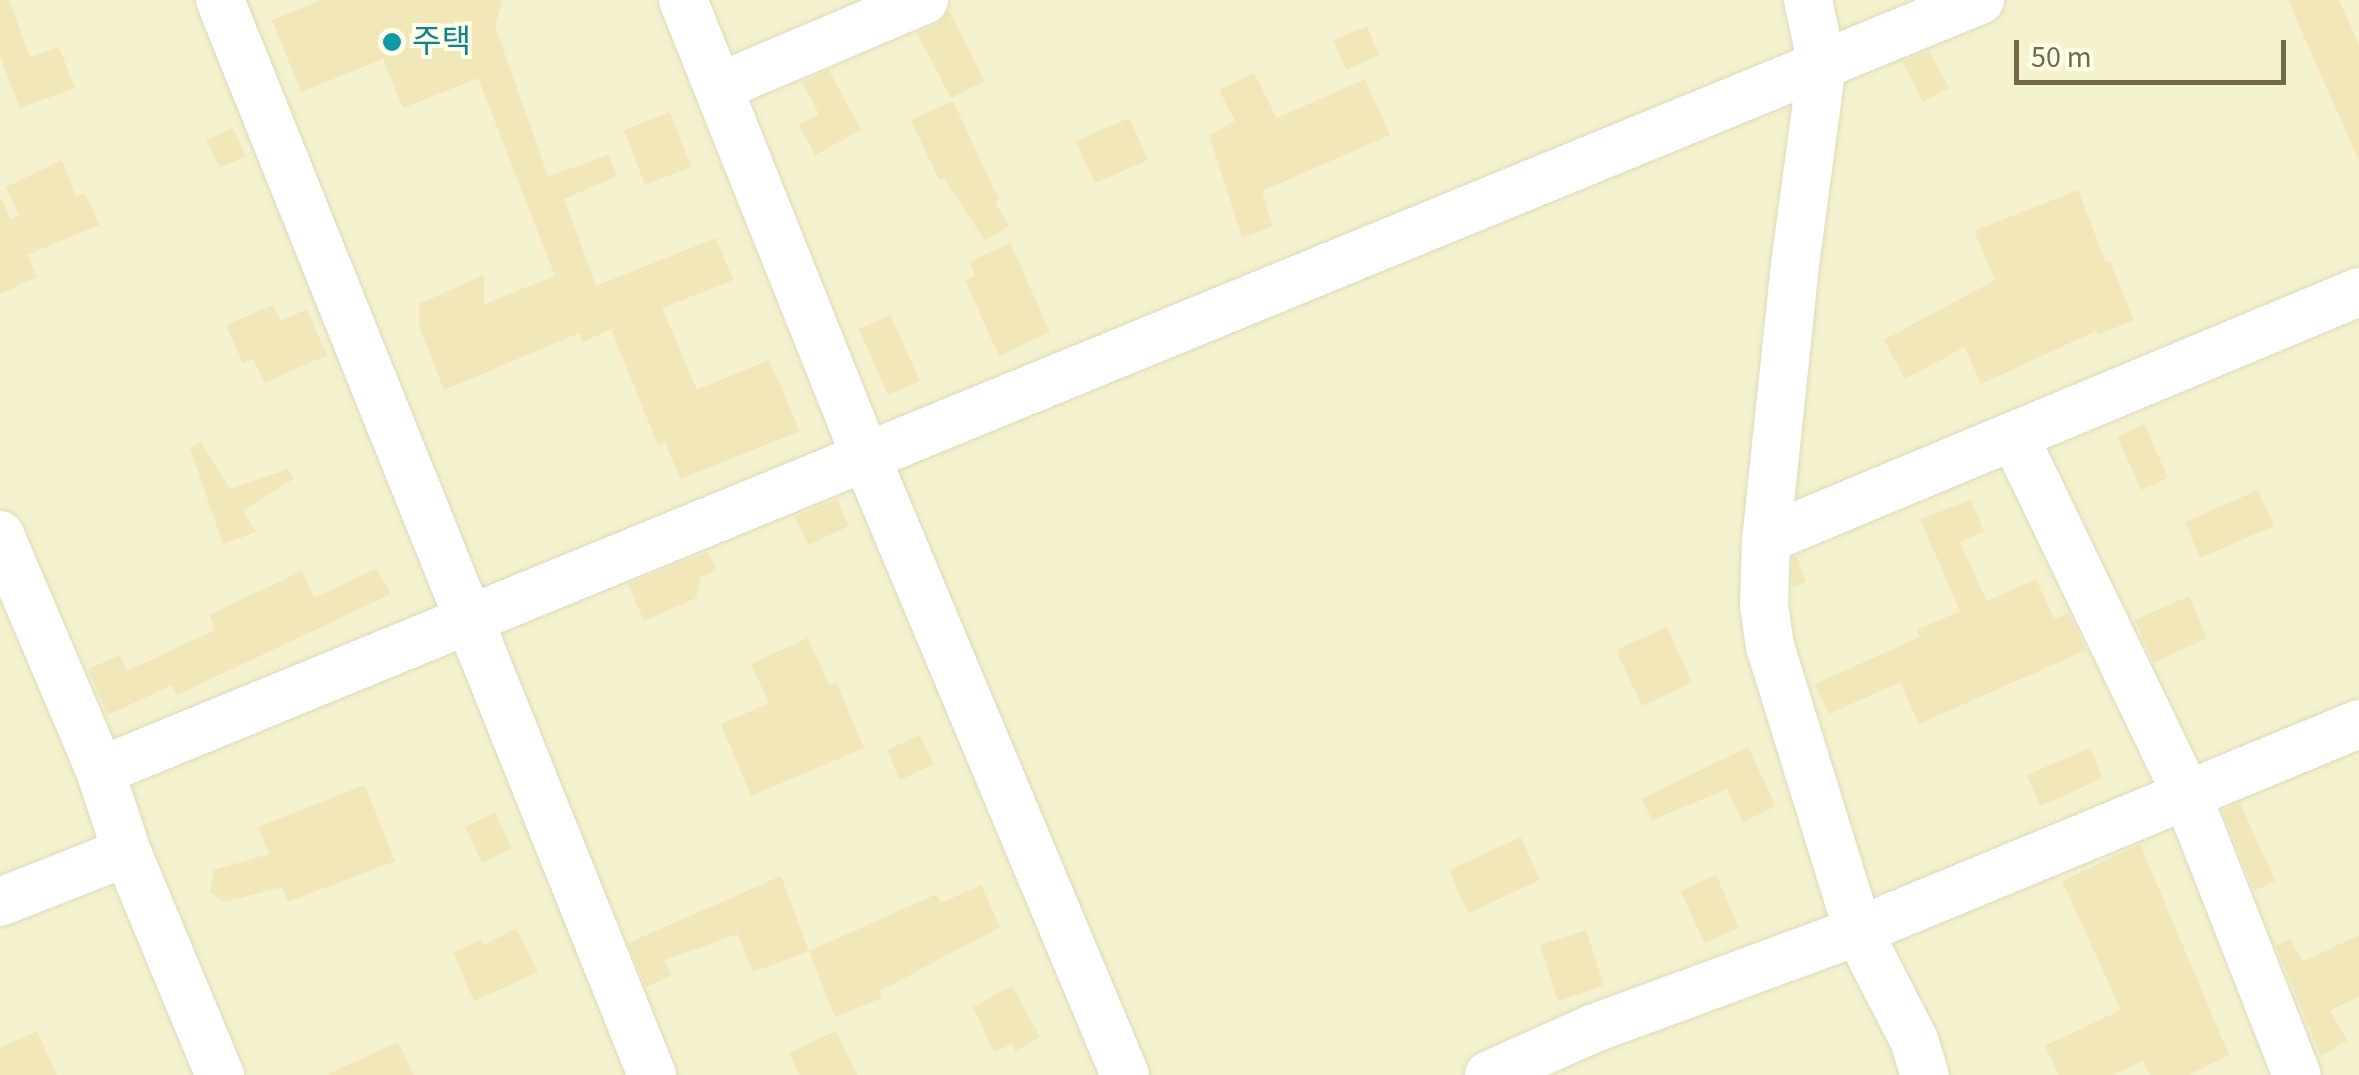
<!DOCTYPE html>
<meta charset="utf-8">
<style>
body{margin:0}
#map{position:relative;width:2359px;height:1075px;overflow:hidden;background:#fbfce1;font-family:"Source Sans 3","Noto Sans KR",sans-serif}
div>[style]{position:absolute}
.residential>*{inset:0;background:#f4f2cf}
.building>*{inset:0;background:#f1e7b9}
.roads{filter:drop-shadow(0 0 2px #dddaba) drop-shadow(0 0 2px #dddaba)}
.minor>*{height:48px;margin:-24px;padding:0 24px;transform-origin:24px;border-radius:24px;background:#fff}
.dots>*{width:28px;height:28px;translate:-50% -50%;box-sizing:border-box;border:5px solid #feffe7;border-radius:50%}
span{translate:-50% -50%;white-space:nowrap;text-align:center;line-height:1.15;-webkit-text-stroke:8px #feffe7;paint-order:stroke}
.culture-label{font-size:32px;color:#0d838f}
.left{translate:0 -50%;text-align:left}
.scale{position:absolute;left:2014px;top:40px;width:272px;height:45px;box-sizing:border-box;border:5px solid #736948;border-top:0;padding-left:12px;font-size:30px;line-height:35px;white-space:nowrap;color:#736948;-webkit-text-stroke:8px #feffe7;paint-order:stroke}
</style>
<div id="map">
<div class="residential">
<i style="clip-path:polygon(0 0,2359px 0,2359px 1075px,0 1075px)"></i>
</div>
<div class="building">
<i style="clip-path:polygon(0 0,9px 0,30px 57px,59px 47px,75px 88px,20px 108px,0 56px)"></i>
<i style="clip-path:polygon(322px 0,503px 0,495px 26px,548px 176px,609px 155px,617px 176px,564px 199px,596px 286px,716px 238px,733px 280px,662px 308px,697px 390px,769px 360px,800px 431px,680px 479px,665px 442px,658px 445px,611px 329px,583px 342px,579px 333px,444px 390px,419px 326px,419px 304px,484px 275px,484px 304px,555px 276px,478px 78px,403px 108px,383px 59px,301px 92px,272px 20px)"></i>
<i style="clip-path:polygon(2288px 0,2339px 0,2359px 45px,2359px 161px)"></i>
<i style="clip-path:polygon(949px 10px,985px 81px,951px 98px,917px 33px,936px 25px)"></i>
<i style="clip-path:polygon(1367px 26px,1379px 55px,1346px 70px,1333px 40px)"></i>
<i style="clip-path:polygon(1929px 51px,1949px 88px,1923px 102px,1902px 62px)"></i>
<i style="clip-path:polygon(829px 70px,861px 130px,815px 155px,799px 125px,819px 114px,802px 82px)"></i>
<i style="clip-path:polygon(1254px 73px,1277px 118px,1365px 79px,1390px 135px,1262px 191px,1273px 227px,1242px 237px,1209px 135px,1235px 121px,1219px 90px)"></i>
<i style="clip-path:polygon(953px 101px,999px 200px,995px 202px,1009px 226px,985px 241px,944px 178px,939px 180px,911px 120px)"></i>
<i style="clip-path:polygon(670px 112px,691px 167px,645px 185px,624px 130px)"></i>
<i style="clip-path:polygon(1129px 118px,1148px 160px,1095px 183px,1076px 141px)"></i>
<i style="clip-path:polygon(233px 128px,246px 156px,220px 168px,206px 140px)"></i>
<i style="clip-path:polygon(62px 160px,76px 197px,85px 193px,99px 225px,27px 255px,37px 277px,0 294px,0 197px,11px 219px,19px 215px,6px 187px)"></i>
<i style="clip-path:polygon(2078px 190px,2106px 263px,2110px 262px,2134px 320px,2098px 335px,2096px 331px,1981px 384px,1965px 347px,1905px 379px,1884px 340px,1995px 280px,1974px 231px)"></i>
<i style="clip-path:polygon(1010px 243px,1050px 332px,999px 356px,965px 280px,975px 276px,969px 262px)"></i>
<i style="clip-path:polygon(273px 305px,281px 321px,307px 309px,327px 355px,264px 383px,253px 359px,243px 363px,226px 325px)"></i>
<i style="clip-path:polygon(890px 315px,920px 381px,888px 395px,859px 329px)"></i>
<i style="clip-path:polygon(2144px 424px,2168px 478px,2141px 490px,2117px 437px)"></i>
<i style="clip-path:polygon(201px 442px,230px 489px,288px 469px,293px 479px,243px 511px,256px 532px,223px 544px,190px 448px)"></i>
<i style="clip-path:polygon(2258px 490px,2274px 526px,2200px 558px,2185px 522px)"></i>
<i style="clip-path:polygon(837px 499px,849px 526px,808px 545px,795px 517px)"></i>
<i style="clip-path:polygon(1971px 500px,1984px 531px,1960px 542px,1987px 601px,2036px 579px,2054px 619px,2069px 613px,2086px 650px,1919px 724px,1900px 682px,1829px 714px,1815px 684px,1920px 637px,1917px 630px,1960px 611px,1920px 519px)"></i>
<i style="clip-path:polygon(708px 552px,716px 569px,701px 577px,696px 598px,644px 621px,628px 584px)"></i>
<i style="clip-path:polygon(1797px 556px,1806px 582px,1792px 587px,1793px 558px)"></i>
<i style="clip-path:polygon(376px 569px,391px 594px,177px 695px,172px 685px,108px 715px,88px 669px,120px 655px,127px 671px,215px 630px,209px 615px,302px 571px,314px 598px)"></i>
<i style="clip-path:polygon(2189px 596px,2207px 638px,2154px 663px,2135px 620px)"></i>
<i style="clip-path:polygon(1667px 627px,1692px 682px,1642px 706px,1616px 650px)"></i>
<i style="clip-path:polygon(808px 638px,829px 685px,836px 682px,864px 748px,751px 796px,721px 724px,769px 703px,751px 664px)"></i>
<i style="clip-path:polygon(920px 735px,934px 764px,900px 780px,887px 750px)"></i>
<i style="clip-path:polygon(1748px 747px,1776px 806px,1743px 822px,1727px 789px,1652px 820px,1642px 799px)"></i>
<i style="clip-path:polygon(2090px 748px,2103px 778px,2040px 806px,2027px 775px)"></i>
<i style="clip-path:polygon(365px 785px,395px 861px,288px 902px,282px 887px,224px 902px,210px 892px,214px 870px,269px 854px,258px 827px)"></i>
<i style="clip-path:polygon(2240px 803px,2275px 881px,2254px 891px,2222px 810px)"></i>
<i style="clip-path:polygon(495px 812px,512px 848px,482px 863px,465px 827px)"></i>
<i style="clip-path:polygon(1521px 837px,1540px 880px,1468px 913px,1449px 870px)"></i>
<i style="clip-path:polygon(2140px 844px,2229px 1055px,2188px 1075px,2150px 1075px,2143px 1061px,2113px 1075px,2059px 1075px,2045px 1046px,2121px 1010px,2062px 881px)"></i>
<i style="clip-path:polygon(1716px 875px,1739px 928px,1704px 943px,1681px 891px)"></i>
<i style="clip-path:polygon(781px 876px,809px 951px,753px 972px,738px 934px,664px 960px,671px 976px,646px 987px,628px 943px)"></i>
<i style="clip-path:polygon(981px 885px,1000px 927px,880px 991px,882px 998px,835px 1017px,809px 951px,937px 894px,941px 903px)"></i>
<i style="clip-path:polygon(516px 928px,538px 972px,474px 1001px,453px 952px,482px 940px,484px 945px)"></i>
<i style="clip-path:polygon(1586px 930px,1604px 986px,1558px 1001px,1540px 945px)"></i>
<i style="clip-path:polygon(2359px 935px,2359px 997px,2330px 1010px,2347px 1041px,2321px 1056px,2276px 946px,2290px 939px,2303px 962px)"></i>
<i style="clip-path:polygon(1012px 986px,1040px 1037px,1015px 1051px,1012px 1044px,994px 1052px,973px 1007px)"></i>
<i style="clip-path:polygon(37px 1031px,57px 1075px,0 1075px,0 1048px)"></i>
<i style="clip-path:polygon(836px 1031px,857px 1075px,800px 1075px,789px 1053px)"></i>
<i style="clip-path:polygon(398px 1042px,414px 1075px,326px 1075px)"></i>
</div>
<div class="roads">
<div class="minor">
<i style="left:220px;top:0;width:1159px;rotate:68.11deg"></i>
<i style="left:683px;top:0;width:490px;rotate:68.2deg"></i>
<i style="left:865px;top:455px;width:672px;rotate:67.25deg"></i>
<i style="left:1808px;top:0;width:66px;rotate:77.8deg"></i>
<i style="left:1822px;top:65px;width:202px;rotate:97.7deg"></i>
<i style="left:1795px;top:265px;width:276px;rotate:96deg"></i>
<i style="left:1766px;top:539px;width:66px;rotate:91.7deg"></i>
<i style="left:1764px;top:605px;width:41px;rotate:81.7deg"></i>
<i style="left:1770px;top:646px;width:298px;rotate:72.8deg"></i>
<i style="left:1858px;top:931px;width:123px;rotate:62.8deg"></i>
<i style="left:1914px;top:1040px;width:37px;rotate:73deg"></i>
<i style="left:719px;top:87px;width:223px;rotate:-23deg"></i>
<i style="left:2014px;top:436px;width:399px;rotate:64.3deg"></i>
<i style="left:2187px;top:795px;width:301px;rotate:68.6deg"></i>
<i style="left:0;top:535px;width:256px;rotate:67deg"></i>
<i style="left:100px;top:771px;width:85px;rotate:71.6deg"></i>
<i style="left:127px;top:852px;width:242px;rotate:67.4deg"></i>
<i style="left:1766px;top:539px;width:642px;rotate:-22.61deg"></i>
<i style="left:100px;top:771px;width:2032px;rotate:-22.3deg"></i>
<i style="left:0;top:902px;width:136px;rotate:-21.5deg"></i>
<i style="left:1489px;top:1075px;width:113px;rotate:-24.1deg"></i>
<i style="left:1592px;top:1029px;width:283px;rotate:-20.2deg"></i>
<i style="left:1858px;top:931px;width:542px;rotate:-22.45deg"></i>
</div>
</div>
<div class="dots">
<i style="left:392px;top:42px;background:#0f9aa8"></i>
</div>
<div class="culture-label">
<span class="left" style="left:412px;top:42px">주택</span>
</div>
<div class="scale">50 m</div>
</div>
